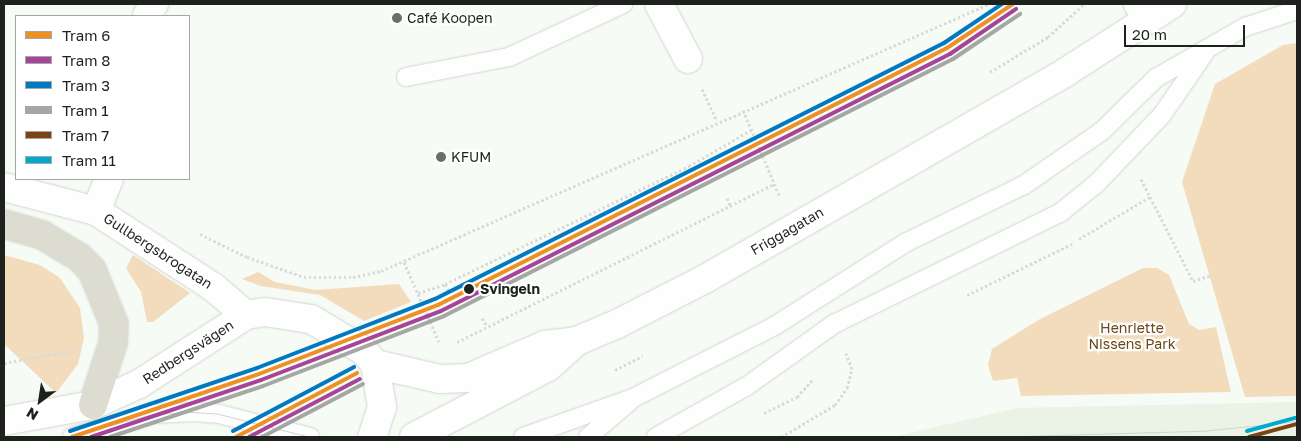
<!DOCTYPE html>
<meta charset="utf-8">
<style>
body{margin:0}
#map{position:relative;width:1301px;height:441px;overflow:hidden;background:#f7fbf5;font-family:"Golos Text",sans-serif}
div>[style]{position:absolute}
.built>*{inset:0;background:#eaf3e6}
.green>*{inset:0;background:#f2dcbc}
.path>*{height:3px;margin-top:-1.5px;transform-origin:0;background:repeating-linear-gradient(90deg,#d9dbd8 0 2.5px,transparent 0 5px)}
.roads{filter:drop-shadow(0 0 1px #d2d5d1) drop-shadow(0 0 1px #d2d5d1)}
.lane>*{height:18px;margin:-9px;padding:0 9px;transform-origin:9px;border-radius:9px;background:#fefefe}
.street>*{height:28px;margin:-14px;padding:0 14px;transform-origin:14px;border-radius:14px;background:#fefefe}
.secondary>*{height:28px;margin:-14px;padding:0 14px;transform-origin:14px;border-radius:14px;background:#fefefe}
.highway>*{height:28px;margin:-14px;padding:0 14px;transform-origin:14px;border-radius:14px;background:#dddcd1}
.tram>*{height:1px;margin:-0.5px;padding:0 0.5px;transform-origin:0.5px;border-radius:0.5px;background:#d2d4d2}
.tram-1>*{height:4px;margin:-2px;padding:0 2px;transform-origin:2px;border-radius:2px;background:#ec9126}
.tram-2>*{height:4px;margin:-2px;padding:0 2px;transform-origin:2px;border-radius:2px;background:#a54499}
.tram-3>*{height:4px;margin:-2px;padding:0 2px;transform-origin:2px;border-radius:2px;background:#0079c2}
.tram-4>*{height:4px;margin:-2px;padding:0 2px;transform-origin:2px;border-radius:2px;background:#a5a7a5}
.tram-5>*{height:4px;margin:-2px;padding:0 2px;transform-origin:2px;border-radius:2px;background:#7d4313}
.tram-6>*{height:4px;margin:-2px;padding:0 2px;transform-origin:2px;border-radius:2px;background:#00a9ce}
.dots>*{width:14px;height:14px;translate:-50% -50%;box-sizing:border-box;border:2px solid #fff;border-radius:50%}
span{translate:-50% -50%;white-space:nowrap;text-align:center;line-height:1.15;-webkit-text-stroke:4.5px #fff;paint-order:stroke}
.poi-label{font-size:14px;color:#1e221d}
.left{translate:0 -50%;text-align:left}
.street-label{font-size:14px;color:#1e221d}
.stop-label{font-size:14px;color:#1e221d;font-weight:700}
.park-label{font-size:14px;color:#6a4718}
.frame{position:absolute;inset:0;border:5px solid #1e221d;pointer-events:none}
.legend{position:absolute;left:15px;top:15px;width:175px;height:165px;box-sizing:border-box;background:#fff;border:1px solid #a5a7a5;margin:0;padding:6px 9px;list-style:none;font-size:15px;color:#1e221d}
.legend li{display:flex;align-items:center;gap:10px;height:25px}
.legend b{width:25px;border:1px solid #a5a7a5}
.north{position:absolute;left:15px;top:376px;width:50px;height:50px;-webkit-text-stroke:4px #fff;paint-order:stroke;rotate:211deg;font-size:14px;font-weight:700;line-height:20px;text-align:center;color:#1e221d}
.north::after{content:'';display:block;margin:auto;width:18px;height:22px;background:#1e221d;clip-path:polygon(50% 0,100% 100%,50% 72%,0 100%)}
.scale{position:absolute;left:1124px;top:25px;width:121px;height:22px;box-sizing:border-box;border:2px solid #1e221d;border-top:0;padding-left:6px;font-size:15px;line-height:18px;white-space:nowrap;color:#1e221d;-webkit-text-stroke:4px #fff;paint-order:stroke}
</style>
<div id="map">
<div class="built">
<i style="clip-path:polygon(1297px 402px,1297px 437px,893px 437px,1017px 408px)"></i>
</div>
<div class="green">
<i style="clip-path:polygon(1297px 43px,1297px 396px,1245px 397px,1182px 182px,1215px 84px,1283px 45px)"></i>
<i style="clip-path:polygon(4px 255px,40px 265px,60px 278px,80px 308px,84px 338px,78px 364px,56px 393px,4px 344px)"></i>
<i style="clip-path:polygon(133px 255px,190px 293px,153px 322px,147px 322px,141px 292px,126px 268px)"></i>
<i style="clip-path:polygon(1143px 268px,1157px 268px,1169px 275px,1189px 324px,1199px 330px,1216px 327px,1231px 392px,1021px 396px,1017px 378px,993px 381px,988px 365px,992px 349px,1040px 319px)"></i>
<i style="clip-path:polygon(258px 272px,275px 282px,315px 290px,399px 284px,411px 302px,364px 321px,320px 295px,261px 286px,242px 279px)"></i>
</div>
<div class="path">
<i style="left:990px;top:72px;width:68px;rotate:-31.1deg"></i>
<i style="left:1048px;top:37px;width:49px;rotate:-42.5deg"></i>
<i style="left:702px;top:89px;width:35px;rotate:65deg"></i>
<i style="left:743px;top:110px;width:95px;rotate:67deg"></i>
<i style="left:1141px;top:179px;width:114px;rotate:63deg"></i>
<i style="left:1193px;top:281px;width:19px;rotate:-18deg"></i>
<i style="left:727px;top:198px;width:8px;rotate:67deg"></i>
<i style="left:200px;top:234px;width:52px;rotate:26.1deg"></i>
<i style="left:247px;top:257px;width:60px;rotate:19.3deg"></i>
<i style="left:304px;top:277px;width:49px"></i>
<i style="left:353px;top:277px;width:29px;rotate:-12deg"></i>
<i style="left:381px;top:271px;width:664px;rotate:-23.71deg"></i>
<i style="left:1079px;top:239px;width:84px;rotate:-30.8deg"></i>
<i style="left:404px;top:262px;width:87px;rotate:66.4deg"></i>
<i style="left:445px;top:284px;width:7px;rotate:63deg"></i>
<i style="left:418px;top:293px;width:28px;rotate:-18deg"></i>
<i style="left:445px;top:284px;width:271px;rotate:-25.8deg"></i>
<i style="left:689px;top:166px;width:72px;rotate:-30.1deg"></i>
<i style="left:967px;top:295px;width:117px;rotate:-25.9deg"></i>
<i style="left:482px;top:318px;width:9px;rotate:58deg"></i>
<i style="left:457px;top:342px;width:354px;rotate:-26.5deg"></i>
<i style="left:4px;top:363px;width:72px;rotate:-10.4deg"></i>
<i style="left:615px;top:370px;width:31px;rotate:-27deg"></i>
<i style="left:764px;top:413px;width:37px;rotate:-26deg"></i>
<i style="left:797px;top:397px;width:24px;rotate:-48deg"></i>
<i style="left:781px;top:437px;width:63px;rotate:-30.7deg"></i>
<i style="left:835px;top:405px;width:21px;rotate:-55deg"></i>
<i style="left:847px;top:388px;width:20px;rotate:-75deg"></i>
<i style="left:852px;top:369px;width:17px;rotate:-111deg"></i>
</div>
<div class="roads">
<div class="lane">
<i style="left:406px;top:77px;width:105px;rotate:-11deg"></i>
<i style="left:509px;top:57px;width:126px;rotate:-24.9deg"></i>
<i style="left:72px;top:437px;width:84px;rotate:-15.9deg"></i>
<i style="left:153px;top:414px;width:40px;rotate:-2.9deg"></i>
<i style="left:193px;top:412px;width:26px;rotate:4deg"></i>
<i style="left:219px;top:414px;width:94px;rotate:14.2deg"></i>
<i style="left:523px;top:437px;width:117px;rotate:-19.5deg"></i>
<i style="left:633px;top:398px;width:161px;rotate:-27deg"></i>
<i style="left:776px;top:325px;width:155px;rotate:-32.4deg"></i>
<i style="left:907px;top:242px;width:130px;rotate:-26deg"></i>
<i style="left:1024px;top:185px;width:95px;rotate:-34.7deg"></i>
<i style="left:1102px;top:131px;width:76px;rotate:-44.5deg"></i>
<i style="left:1156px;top:78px;width:103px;rotate:-29.8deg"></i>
<i style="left:1245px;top:27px;width:55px;rotate:-18.1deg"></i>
<i style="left:588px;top:437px;width:54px;rotate:-40.5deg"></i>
<i style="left:656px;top:437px;width:104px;rotate:-29.3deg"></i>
<i style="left:747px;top:386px;width:107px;rotate:-35.5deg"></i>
<i style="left:834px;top:324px;width:252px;rotate:-26.2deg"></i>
<i style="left:1060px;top:213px;width:48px;rotate:-39deg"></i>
<i style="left:1097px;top:183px;width:94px;rotate:-46.3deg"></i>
<i style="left:1162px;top:115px;width:74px;rotate:-55.5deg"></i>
</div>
<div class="street">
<i style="left:659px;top:4px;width:62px;rotate:62.2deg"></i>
<i style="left:1138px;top:4px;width:16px;rotate:60deg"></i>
<i style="left:147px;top:16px;width:14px;rotate:-60deg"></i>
<i style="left:4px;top:187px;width:95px;rotate:14.6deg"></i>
<i style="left:96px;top:211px;width:140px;rotate:33deg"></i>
<i style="left:213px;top:287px;width:43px;rotate:40.3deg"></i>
<i style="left:96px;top:211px;width:35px;rotate:-68deg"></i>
</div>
<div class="secondary">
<i style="left:375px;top:364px;width:67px;rotate:13deg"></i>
<i style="left:440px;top:379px;width:28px;rotate:-2deg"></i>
<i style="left:468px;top:378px;width:84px;rotate:-23.2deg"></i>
<i style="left:545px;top:345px;width:32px;rotate:-7deg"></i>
<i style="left:577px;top:341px;width:43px;rotate:-23deg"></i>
<i style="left:617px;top:324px;width:99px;rotate:-27.1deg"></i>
<i style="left:705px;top:279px;width:416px;rotate:-29.8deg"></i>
<i style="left:1066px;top:72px;width:126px;rotate:-32.7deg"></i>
<i style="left:4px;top:421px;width:90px;rotate:-10.2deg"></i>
<i style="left:93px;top:405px;width:51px;rotate:-24.5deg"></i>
<i style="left:139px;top:384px;width:127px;rotate:-32.8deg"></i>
<i style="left:246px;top:315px;width:19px;rotate:-9deg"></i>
<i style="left:265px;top:312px;width:47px;rotate:8.7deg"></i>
<i style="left:311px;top:319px;width:62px;rotate:31.1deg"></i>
<i style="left:364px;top:351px;width:17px;rotate:50deg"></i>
<i style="left:375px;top:364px;width:44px;rotate:80.8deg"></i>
<i style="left:382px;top:407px;width:32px;rotate:108deg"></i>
<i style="left:414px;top:437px;width:151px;rotate:-27.6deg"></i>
<i style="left:548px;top:367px;width:39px;rotate:-42deg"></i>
</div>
<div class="highway">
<i style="left:4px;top:224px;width:40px;rotate:16deg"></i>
<i style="left:42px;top:235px;width:43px;rotate:30.7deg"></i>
<i style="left:79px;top:257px;width:18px;rotate:45deg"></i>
<i style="left:92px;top:270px;width:58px;rotate:67.8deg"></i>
<i style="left:114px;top:324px;width:19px;rotate:93deg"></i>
<i style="left:113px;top:343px;width:65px;rotate:107.9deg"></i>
</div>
</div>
<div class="tram">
<i style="left:103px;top:427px;width:52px;rotate:-14.6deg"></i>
<i style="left:153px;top:414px;width:40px;rotate:-2.9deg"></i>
<i style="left:193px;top:412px;width:26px;rotate:4deg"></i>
<i style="left:219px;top:414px;width:94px;rotate:14.2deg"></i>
<i style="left:994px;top:437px;width:208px;rotate:-1.7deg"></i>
<i style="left:1202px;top:431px;width:96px;rotate:-6deg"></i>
</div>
<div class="tram-1">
<i style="left:72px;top:437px;width:197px;rotate:-18.6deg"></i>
<i style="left:259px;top:374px;width:192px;rotate:-21.1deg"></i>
<i style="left:438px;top:305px;width:570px;rotate:-26.79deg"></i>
<i style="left:947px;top:48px;width:79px;rotate:-33.7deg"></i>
<i style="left:236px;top:437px;width:137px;rotate:-27.9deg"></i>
</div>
<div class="tram-2">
<i style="left:91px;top:437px;width:179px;rotate:-18.5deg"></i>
<i style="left:261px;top:380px;width:193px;rotate:-21deg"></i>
<i style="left:441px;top:311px;width:570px;rotate:-26.79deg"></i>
<i style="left:950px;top:54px;width:80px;rotate:-34.3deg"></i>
<i style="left:249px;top:437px;width:125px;rotate:-27.6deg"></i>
</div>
<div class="tram-3">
<i style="left:70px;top:431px;width:197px;rotate:-18.6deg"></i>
<i style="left:257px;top:368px;width:191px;rotate:-21.2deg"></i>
<i style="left:435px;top:299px;width:570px;rotate:-26.7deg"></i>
<i style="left:944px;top:43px;width:70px;rotate:-33.9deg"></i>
<i style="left:233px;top:431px;width:137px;rotate:-27.9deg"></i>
</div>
<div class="tram-4">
<i style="left:110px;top:437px;width:161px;rotate:-18.4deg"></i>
<i style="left:263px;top:386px;width:194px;rotate:-21.1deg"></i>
<i style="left:444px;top:316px;width:570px;rotate:-26.79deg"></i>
<i style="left:953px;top:59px;width:81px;rotate:-33.9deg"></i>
<i style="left:262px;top:437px;width:114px;rotate:-27.7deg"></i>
</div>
<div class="tram-5">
<i style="left:1249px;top:437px;width:50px;rotate:-15.2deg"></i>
</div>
<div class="tram-6">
<i style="left:1247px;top:431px;width:50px;rotate:-15.2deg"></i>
</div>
<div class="dots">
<i style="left:397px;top:18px;background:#6a6e69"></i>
<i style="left:441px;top:157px;background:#6a6e69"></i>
<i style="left:469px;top:289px;background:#1e221d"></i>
</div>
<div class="poi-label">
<span class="left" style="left:407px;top:18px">Café Koopen</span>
<span class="left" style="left:451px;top:157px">KFUM</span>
</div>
<div class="street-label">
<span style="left:787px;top:231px;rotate:-30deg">Friggagatan</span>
<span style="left:158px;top:251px;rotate:33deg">Gullbergsbrogatan</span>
<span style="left:188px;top:352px;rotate:-33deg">Redbergsvägen</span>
</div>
<div class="stop-label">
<span class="left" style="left:480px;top:289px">Svingeln</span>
</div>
<div class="park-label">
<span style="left:1132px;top:336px">Henriette<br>Nissens Park</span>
</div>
<div class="frame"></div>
<ul class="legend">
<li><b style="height:6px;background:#ec9126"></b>Tram 6</li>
<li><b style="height:6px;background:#a54499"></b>Tram 8</li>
<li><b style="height:6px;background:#0079c2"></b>Tram 3</li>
<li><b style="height:6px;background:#a5a7a5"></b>Tram 1</li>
<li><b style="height:6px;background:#7d4313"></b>Tram 7</li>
<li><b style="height:6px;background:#00a9ce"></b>Tram 11</li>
</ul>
<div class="north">N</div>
<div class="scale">20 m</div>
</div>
